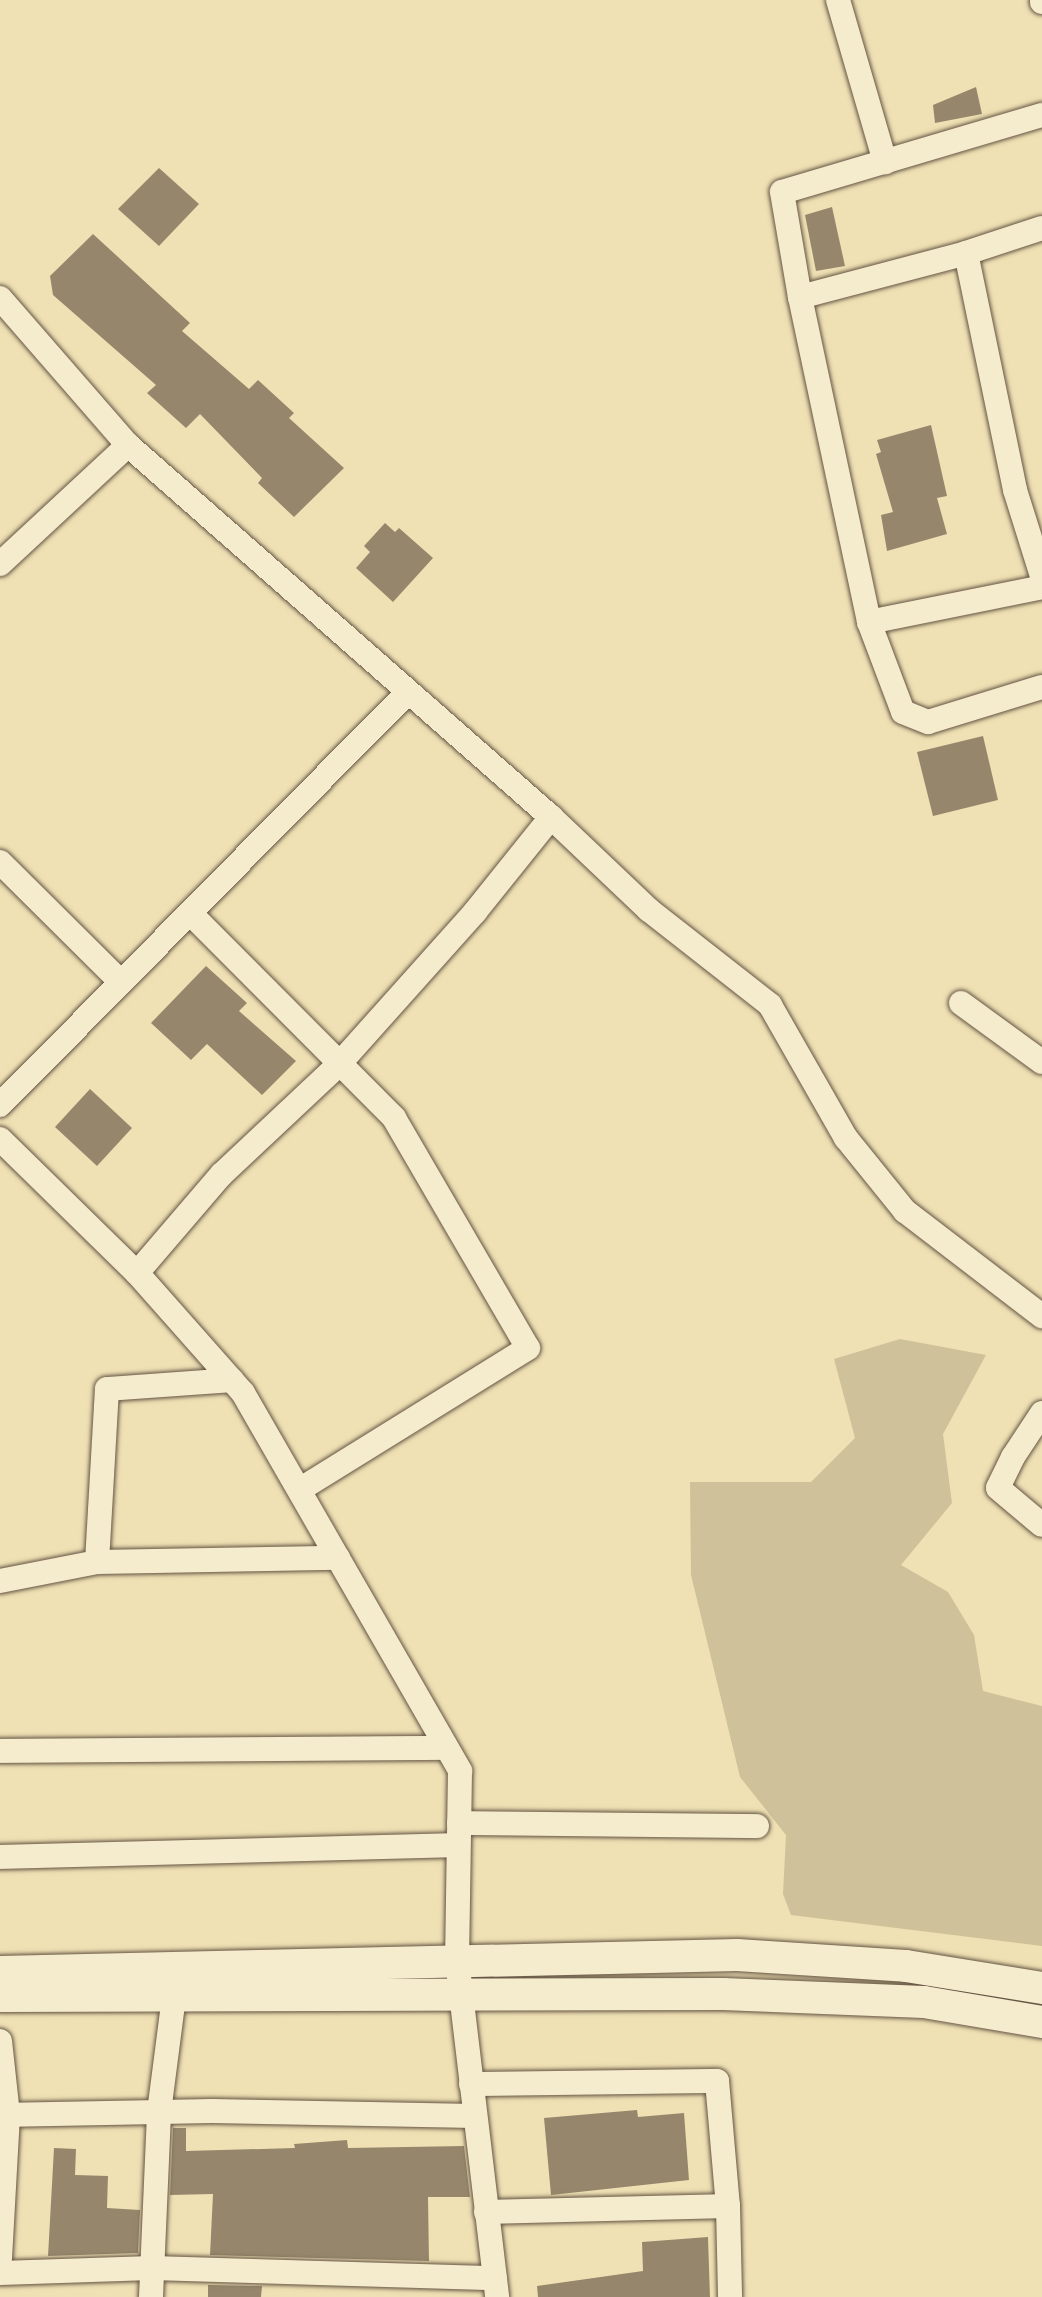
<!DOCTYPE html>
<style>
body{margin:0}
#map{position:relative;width:1042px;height:2297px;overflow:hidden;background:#efe1b4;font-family:Vollkorn,serif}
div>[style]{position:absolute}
.green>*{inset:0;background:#cfc19a}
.building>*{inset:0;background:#96876c}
.roads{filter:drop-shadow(0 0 2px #645443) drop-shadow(0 0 2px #645443)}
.minor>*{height:24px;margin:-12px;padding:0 12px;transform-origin:12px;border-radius:12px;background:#f5ecce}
.secondary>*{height:32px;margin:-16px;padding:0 16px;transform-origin:16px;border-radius:16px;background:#f5ecce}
span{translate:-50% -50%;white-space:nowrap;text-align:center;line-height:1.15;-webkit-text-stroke:8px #f5ecce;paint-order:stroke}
</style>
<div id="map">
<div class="green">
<i style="clip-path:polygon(900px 1339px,986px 1355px,943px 1434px,952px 1503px,901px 1565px,948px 1592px,974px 1635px,983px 1691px,1042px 1706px,1042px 1946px,791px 1915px,783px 1894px,786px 1835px,740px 1777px,691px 1575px,690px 1482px,811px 1482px,855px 1438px,834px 1359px)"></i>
</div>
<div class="building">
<i style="clip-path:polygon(976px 87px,982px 114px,935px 123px,933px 105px)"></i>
<i style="clip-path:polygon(159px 168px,199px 204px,159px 246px,118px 209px)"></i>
<i style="clip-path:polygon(832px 207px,845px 266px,816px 271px,805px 215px)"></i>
<i style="clip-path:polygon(93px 234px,190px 323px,182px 331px,249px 389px,258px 380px,294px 413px,289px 418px,344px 468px,294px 517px,258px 483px,262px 478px,200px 414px,186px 428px,147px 393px,156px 385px,53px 295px,50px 276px)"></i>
<i style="clip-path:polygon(931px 425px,947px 496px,937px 498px,947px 534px,887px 551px,881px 515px,893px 512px,876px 454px,881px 452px,877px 440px)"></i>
<i style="clip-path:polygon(385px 523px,395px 532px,399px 528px,433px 558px,393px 602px,356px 568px,370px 552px,364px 546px)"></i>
<i style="clip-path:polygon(983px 736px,998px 800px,933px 816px,917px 752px)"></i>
<i style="clip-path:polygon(206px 966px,247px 1003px,239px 1011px,296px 1061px,262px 1095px,207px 1044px,191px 1060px,151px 1023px)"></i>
<i style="clip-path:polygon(90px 1089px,132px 1128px,97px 1166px,55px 1127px)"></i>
<i style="clip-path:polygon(637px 2110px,638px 2117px,684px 2113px,689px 2180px,551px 2195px,544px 2118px)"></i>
<i style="clip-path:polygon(173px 2128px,186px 2128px,186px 2151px,295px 2148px,294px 2144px,347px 2140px,348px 2148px,464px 2146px,470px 2197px,428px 2197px,429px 2261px,210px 2255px,213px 2194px,170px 2195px)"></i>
<i style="clip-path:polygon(54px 2148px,76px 2149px,75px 2175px,108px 2176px,107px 2208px,140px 2210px,138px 2253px,48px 2256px)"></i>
<i style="clip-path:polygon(708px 2237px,710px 2297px,538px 2297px,537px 2286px,643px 2271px,642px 2242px)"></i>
<i style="clip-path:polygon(208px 2285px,262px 2286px,261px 2297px,208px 2297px)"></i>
</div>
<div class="roads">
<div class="minor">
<i style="left:838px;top:0;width:169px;rotate:73.8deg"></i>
<i style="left:1042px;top:0;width:2px;rotate:90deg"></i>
<i style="left:1042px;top:115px;width:271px;rotate:163.5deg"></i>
<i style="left:782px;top:192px;width:107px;rotate:80.3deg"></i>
<i style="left:800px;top:297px;width:332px;rotate:78deg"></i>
<i style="left:869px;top:622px;width:177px;rotate:-11.4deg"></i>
<i style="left:966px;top:253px;width:242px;rotate:78.3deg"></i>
<i style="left:1015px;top:490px;width:90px;rotate:72.6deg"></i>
<i style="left:800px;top:297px;width:172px;rotate:-14.8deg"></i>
<i style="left:966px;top:253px;width:80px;rotate:-18.2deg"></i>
<i style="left:0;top:298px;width:195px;rotate:49deg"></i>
<i style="left:128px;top:445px;width:563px;rotate:41.33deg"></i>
<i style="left:551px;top:817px;width:135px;rotate:43.5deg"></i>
<i style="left:649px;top:910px;width:154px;rotate:38.1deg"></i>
<i style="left:770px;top:1005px;width:153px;rotate:60.3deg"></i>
<i style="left:846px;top:1138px;width:94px;rotate:51.1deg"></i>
<i style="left:905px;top:1211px;width:173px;rotate:37.5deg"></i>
<i style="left:0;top:564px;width:175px;rotate:-42.9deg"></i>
<i style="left:869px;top:622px;width:96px;rotate:69.3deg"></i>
<i style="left:903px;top:712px;width:27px;rotate:22deg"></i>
<i style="left:928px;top:722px;width:119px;rotate:-17.1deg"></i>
<i style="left:0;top:862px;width:170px;rotate:44.8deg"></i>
<i style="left:191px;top:914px;width:288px;rotate:45.1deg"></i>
<i style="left:394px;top:1118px;width:266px;rotate:59.8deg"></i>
<i style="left:528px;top:1348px;width:269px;rotate:148.2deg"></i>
<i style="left:961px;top:1003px;width:100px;rotate:36.1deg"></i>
<i style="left:0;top:1105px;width:581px;rotate:-45.35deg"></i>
<i style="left:0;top:1139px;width:192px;rotate:44.4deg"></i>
<i style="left:137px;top:1273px;width:160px;rotate:48.5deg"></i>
<i style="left:243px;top:1393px;width:436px;rotate:60.1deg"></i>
<i style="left:460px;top:1771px;width:189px;rotate:90.9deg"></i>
<i style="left:457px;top:1960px;width:339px;rotate:83.2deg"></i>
<i style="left:137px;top:1273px;width:130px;rotate:-49.4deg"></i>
<i style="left:222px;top:1174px;width:162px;rotate:-43.2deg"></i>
<i style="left:340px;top:1063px;width:203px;rotate:-48.2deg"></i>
<i style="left:475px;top:912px;width:122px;rotate:-51.3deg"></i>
<i style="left:1042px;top:1413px;width:53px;rotate:123.4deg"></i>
<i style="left:1013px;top:1457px;width:34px;rotate:116deg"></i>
<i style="left:998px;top:1488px;width:57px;rotate:40.1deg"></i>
<i style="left:97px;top:1562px;width:173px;rotate:-86.7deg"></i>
<i style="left:107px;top:1389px;width:125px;rotate:-4.1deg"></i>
<i style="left:0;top:1581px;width:99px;rotate:-11.1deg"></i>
<i style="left:97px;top:1562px;width:241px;rotate:-1deg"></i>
<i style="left:0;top:1751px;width:446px;rotate:-0.4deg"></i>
<i style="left:459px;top:1823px;width:298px;rotate:0.6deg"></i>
<i style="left:0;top:1857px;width:458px;rotate:-1.5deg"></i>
<i style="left:0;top:2041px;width:74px;rotate:83.8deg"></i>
<i style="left:8px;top:2115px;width:144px;rotate:93.2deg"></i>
<i style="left:471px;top:2084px;width:246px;rotate:-0.7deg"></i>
<i style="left:717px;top:2081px;width:125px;rotate:85deg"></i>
<i style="left:728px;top:2206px;width:91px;rotate:88.7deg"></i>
<i style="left:0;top:2115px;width:212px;rotate:-1.1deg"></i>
<i style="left:212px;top:2111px;width:263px;rotate:1.1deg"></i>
<i style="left:486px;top:2212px;width:242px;rotate:-1.4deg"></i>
<i style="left:0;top:2273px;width:152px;rotate:-1.9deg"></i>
<i style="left:152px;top:2268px;width:343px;rotate:1.7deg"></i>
<i style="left:151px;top:2297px;width:185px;rotate:-87.5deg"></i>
<i style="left:159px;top:2112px;width:117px;rotate:-82.6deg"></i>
</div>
<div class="secondary">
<i style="left:0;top:1972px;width:737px;rotate:-1.32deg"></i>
<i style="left:737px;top:1955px;width:169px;rotate:3.7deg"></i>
<i style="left:906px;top:1966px;width:138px;rotate:9.2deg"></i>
<i style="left:0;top:1996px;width:723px;rotate:-0.16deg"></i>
<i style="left:723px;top:1994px;width:201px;rotate:2.3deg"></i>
<i style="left:924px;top:2002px;width:120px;rotate:9.6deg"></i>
</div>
</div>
</div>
